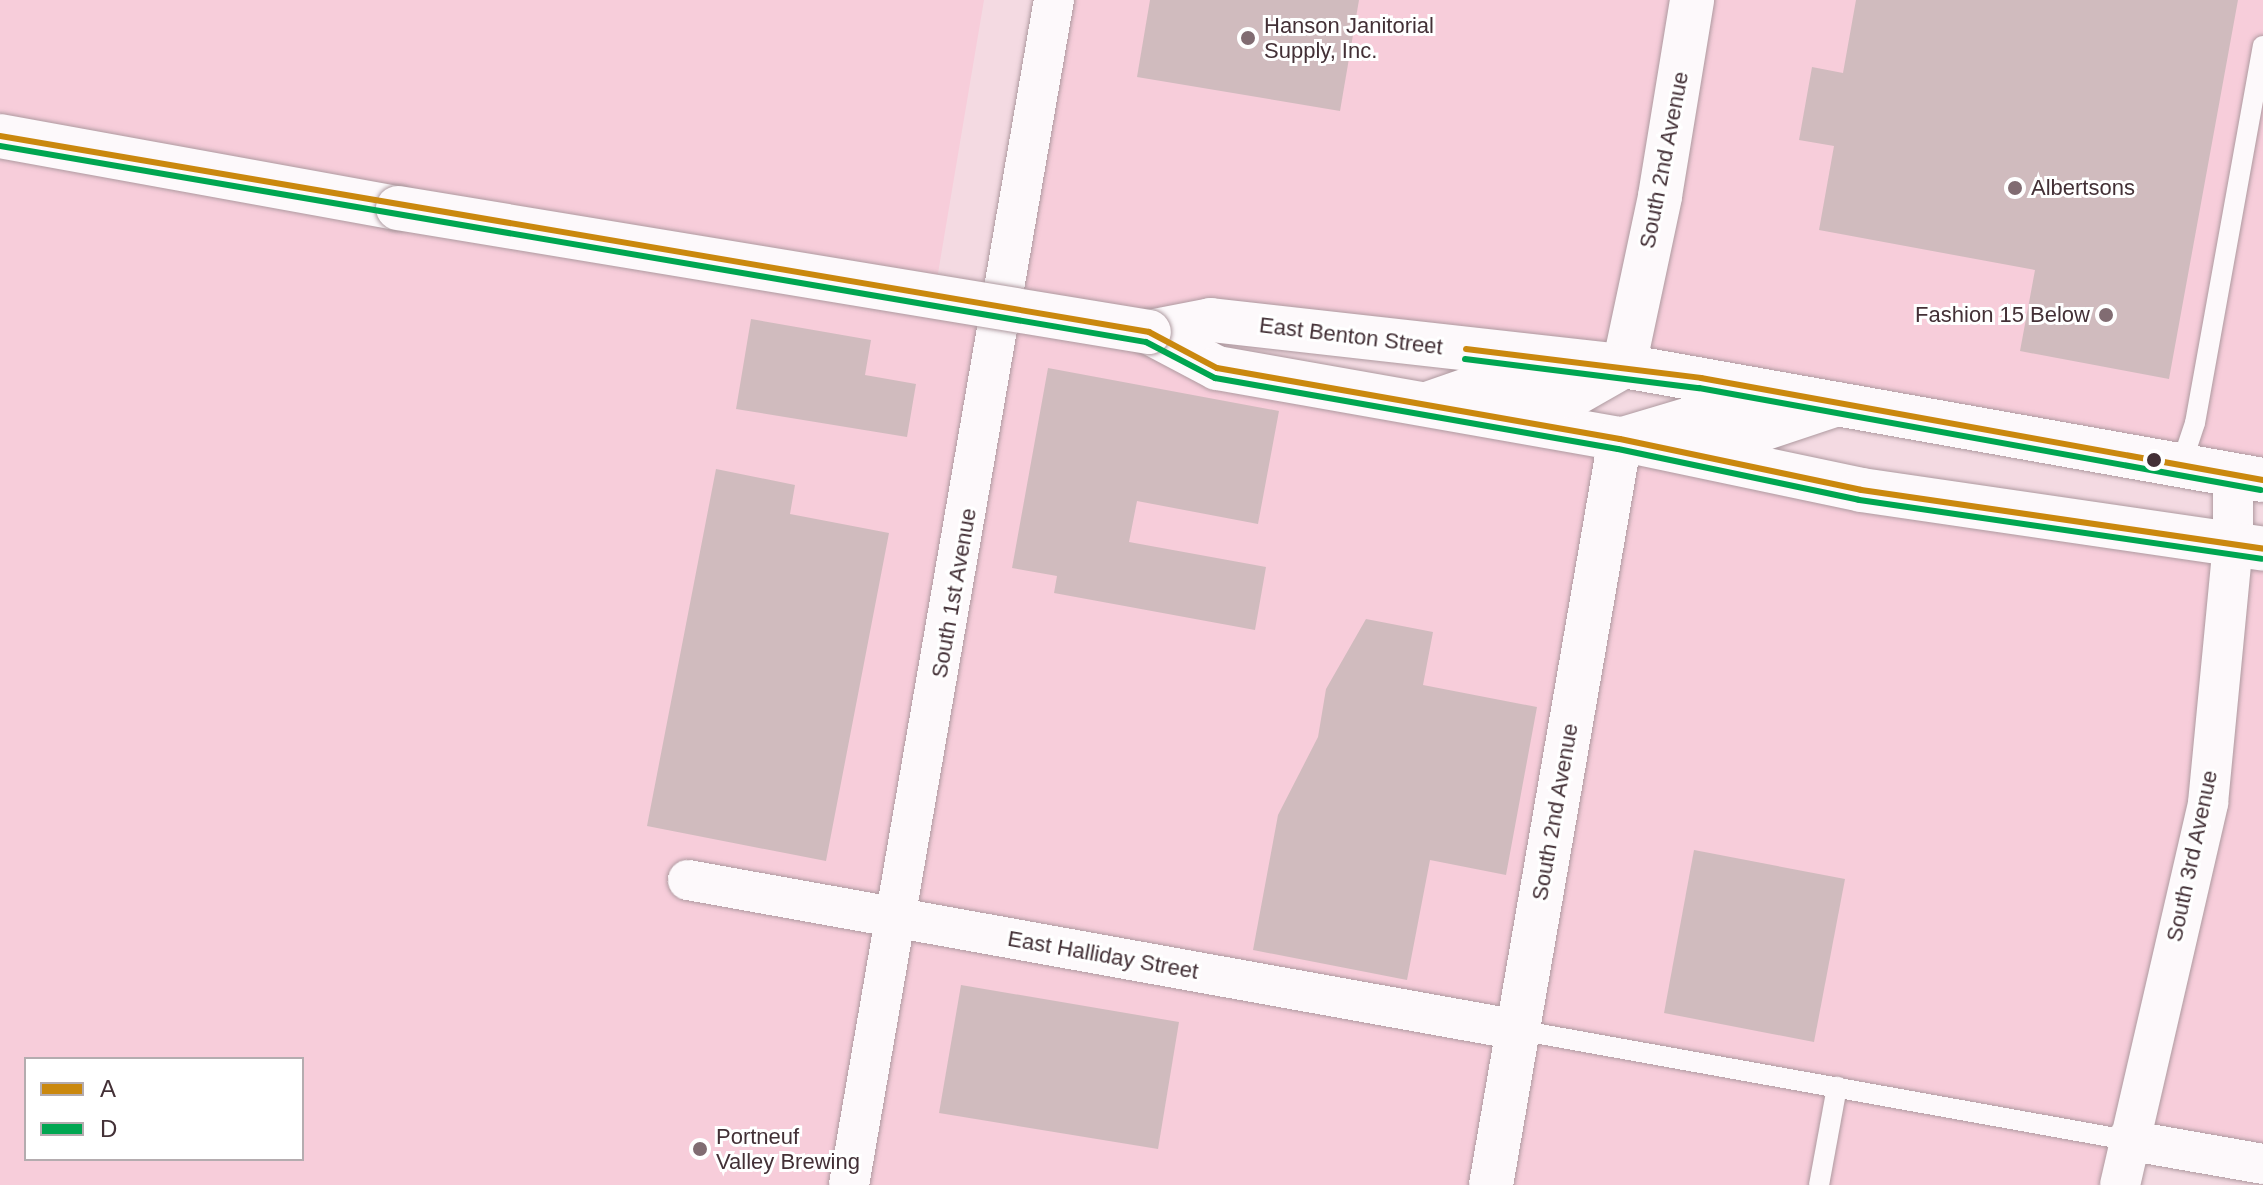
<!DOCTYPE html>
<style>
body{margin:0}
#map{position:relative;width:2263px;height:1185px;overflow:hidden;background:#f4dae2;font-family:Helvetica,sans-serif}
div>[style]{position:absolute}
.built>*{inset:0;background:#f7cdda}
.building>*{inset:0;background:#d0bbbe}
.roads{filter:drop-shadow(0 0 2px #ae9aa0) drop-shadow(0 0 2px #ae9aa0)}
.service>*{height:20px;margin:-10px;padding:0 10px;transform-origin:10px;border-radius:10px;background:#fdf9fb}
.minor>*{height:40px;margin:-20px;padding:0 20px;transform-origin:20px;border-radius:20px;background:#fdf9fb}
.tertiary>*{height:44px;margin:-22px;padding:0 22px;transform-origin:22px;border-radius:22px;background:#fdf9fb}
.secondary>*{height:44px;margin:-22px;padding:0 22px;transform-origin:22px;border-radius:22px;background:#fdf9fb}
.bridges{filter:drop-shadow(0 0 2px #ae9aa0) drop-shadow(0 0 2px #ae9aa0)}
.secondary-bridge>*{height:44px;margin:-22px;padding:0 22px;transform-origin:22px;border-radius:22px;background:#fdf9fb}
.bus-1>*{height:6px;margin:-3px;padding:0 3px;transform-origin:3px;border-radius:3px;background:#ca880e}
.bus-2>*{height:6px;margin:-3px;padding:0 3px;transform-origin:3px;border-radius:3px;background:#00a651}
.dots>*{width:22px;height:22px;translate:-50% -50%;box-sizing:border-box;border:4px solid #fff;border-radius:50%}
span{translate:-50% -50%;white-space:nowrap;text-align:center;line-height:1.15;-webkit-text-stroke:6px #fff;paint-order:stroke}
.poi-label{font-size:22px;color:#433036}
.left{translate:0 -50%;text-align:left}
.right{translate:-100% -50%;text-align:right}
.street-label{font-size:22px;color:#433036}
.legend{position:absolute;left:24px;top:1057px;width:280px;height:104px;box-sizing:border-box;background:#fff;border:2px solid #b4acaf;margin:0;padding:10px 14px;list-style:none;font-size:24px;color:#433036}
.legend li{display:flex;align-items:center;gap:16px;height:40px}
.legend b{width:40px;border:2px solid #b4acaf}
</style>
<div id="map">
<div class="built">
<i style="clip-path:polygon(evenodd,0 0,984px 0,934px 297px,998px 308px,1052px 0,2263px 0,2263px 483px,1624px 366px,1150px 333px,2263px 549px,2263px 1164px,2128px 1140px,2120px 1185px,0 1185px,0 0,26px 1059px,302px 1059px,302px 1159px,26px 1159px,26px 1059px)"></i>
</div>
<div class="building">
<i style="clip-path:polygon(1150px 0,1359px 0,1340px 111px,1137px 77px)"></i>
<i style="clip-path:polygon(1856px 0,2238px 0,2169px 379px,2020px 351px,2035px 270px,1819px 230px,1834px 146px,1799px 140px,1812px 67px,1843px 73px)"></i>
<i style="clip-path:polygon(751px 319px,871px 340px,865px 375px,916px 384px,907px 437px,736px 409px)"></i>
<i style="clip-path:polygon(1048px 368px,1279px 411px,1258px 524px,1137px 501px,1129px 542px,1266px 567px,1255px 630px,1054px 593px,1057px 576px,1012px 568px)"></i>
<i style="clip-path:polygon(716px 469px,795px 485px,790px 514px,889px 533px,826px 861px,647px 826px)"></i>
<i style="clip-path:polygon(1366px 619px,1433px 632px,1423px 685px,1537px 707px,1506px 875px,1430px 860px,1407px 980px,1253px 950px,1278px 815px,1318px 737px,1326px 689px)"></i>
<i style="clip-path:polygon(1694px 850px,1845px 879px,1814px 1042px,1664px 1013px)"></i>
<i style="clip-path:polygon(961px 985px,1179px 1022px,1158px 1149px,939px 1113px)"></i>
</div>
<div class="roads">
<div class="service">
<i style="left:2182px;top:462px;width:41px;rotate:-71.6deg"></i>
<i style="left:2195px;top:423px;width:383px;rotate:-79.8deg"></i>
<i style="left:1518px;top:1030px;width:619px;rotate:10.24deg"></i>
<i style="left:1819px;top:1185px;width:100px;rotate:-79.6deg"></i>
</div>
<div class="minor">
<i style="left:688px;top:880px;width:843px;rotate:10.24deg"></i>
<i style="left:2127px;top:1140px;width:138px;rotate:10deg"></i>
<i style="left:849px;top:1185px;width:1203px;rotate:-80.19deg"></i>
<i style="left:2120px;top:1185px;width:392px;rotate:-77deg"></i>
<i style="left:2208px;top:803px;width:261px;rotate:-84.5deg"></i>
<i style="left:2233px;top:543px;width:69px;rotate:-90deg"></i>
</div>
<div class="tertiary">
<i style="left:1624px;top:366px;width:174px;rotate:-78deg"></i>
<i style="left:1660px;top:196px;width:199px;rotate:-80.7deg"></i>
<i style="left:1491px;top:1185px;width:757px;rotate:-80.19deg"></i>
</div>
<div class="secondary">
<i style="left:0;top:136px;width:404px;rotate:10.3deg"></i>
<i style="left:1149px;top:332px;width:77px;rotate:27.9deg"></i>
<i style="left:1217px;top:368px;width:409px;rotate:10deg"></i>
<i style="left:1620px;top:439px;width:246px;rotate:11.9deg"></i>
<i style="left:1861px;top:490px;width:406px;rotate:8.3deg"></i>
<i style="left:1149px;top:332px;width:63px;rotate:-11deg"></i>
<i style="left:1211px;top:320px;width:416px;rotate:6.4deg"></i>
<i style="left:1624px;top:366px;width:649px;rotate:10.12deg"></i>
<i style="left:1427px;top:404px;width:67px;rotate:-19.2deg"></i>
<i style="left:1490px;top:382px;width:82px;rotate:9.8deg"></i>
<i style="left:1571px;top:396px;width:61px;rotate:-29.5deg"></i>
<i style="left:1626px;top:438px;width:70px;rotate:-16.6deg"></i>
<i style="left:1693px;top:418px;width:70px;rotate:9.1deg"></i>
<i style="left:1762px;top:429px;width:79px;rotate:-18.4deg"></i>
</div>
</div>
<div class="bridges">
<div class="secondary-bridge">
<i style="left:398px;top:208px;width:761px;rotate:9.38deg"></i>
</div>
</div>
<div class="bus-1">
<i style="left:0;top:136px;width:1166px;rotate:9.68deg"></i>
<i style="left:1149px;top:332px;width:77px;rotate:27.9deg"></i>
<i style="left:1217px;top:368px;width:409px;rotate:10deg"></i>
<i style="left:1620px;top:439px;width:246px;rotate:11.9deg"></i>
<i style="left:1861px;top:490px;width:406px;rotate:8.3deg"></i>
<i style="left:1466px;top:349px;width:237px;rotate:7deg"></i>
<i style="left:1701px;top:378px;width:571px;rotate:10.29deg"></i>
</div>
<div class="bus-2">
<i style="left:0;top:146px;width:1163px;rotate:9.71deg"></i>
<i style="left:1146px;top:342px;width:78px;rotate:27.6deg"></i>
<i style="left:1215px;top:378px;width:409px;rotate:10deg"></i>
<i style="left:1618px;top:449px;width:246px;rotate:11.9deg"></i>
<i style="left:1859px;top:500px;width:407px;rotate:8.3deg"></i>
<i style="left:1465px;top:359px;width:236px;rotate:7.1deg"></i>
<i style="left:1699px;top:388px;width:571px;rotate:10.29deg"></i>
</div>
<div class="dots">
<i style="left:1248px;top:38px;background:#816c72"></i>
<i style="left:2015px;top:188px;background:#816c72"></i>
<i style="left:2106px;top:315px;background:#816c72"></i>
<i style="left:2154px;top:460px;background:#433036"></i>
<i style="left:700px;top:1149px;background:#816c72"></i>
</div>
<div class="poi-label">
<span class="left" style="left:1264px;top:38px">Hanson Janitorial<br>Supply, Inc.</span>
<span class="left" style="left:2031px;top:188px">Albertsons</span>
<span class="right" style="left:2090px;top:315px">Fashion 15 Below</span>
<span class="left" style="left:716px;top:1149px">Portneuf<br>Valley Brewing</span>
</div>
<div class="street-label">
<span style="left:1664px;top:160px;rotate:-79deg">South 2nd Avenue</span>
<span style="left:1351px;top:336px;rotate:7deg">East Benton Street</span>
<span style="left:954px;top:593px;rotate:-80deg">South 1st Avenue</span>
<span style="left:1555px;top:812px;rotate:-80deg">South 2nd Avenue</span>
<span style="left:2192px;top:856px;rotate:-78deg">South 3rd Avenue</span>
<span style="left:1103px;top:955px;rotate:10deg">East Halliday Street</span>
</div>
<ul class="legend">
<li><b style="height:10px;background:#ca880e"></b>A</li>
<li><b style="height:10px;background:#00a651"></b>D</li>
</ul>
</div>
